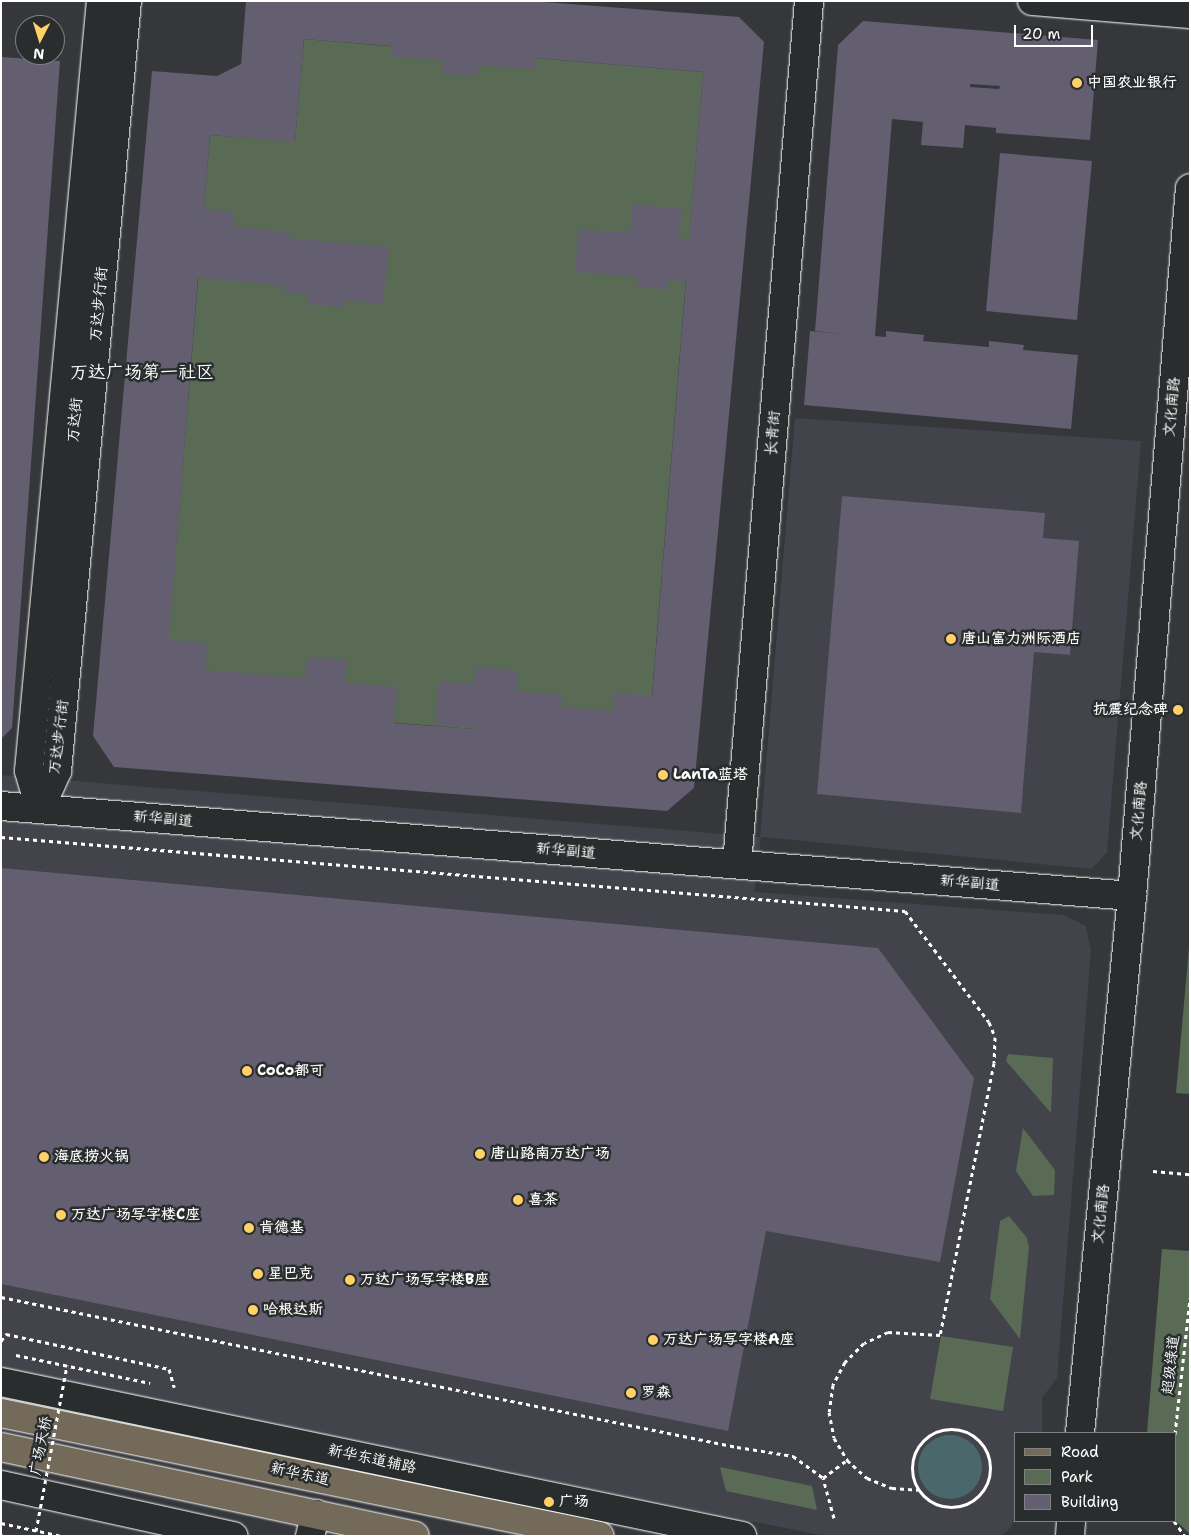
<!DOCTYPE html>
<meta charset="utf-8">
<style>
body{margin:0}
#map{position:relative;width:1191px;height:1537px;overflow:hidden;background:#35373b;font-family:"Shantell Sans","LXGW WenKai TC",sans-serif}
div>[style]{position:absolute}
.built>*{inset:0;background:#43434b}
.green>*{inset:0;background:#596b54}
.water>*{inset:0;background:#4a686c}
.round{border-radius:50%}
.building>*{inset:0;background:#635e70}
.path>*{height:3px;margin-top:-1.5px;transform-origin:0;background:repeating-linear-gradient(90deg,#fff 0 4px,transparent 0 8px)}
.path>.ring{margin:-1.5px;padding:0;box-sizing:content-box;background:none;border:3px solid #fff;border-radius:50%}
.roads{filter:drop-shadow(0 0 1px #fff) drop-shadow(0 0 1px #fff)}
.street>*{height:28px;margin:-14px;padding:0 14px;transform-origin:14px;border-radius:14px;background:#2a2d2e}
.secondary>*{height:28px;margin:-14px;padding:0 14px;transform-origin:14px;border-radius:14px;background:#2a2d2e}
.primary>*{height:28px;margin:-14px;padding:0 14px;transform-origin:14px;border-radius:14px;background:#736a5a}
.path-bridge>*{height:3px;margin-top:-1.5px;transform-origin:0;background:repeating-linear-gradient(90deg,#fff 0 4px,transparent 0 8px)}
.dots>*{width:14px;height:14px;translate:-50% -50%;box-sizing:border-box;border:2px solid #2a2d2e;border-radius:50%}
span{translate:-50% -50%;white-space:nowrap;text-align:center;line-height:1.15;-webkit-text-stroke:5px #2a2d2e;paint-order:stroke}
.poi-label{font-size:15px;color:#fff;font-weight:700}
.left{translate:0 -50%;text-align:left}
.right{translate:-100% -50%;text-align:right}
.street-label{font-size:15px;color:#fff}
.quarter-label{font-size:18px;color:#fff}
.frame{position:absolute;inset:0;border:2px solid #fff;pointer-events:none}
.legend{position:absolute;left:1014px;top:1432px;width:162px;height:90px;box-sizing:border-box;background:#2a2d2e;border:1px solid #7f8182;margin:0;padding:6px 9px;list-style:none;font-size:15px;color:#fff}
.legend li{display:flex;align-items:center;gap:10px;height:25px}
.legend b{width:25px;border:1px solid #7f8182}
.north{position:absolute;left:15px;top:15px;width:50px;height:50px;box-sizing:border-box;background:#2a2d2e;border:1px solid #7f8182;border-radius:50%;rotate:185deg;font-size:14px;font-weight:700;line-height:20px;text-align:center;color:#fff}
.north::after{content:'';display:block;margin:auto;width:18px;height:22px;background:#ffd166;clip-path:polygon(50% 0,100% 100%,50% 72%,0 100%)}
.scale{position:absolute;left:1014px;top:25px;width:79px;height:22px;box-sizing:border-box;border:2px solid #fff;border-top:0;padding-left:6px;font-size:15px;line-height:18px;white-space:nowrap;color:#fff;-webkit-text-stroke:4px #2a2d2e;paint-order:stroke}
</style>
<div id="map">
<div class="built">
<i style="clip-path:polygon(795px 418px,1141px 441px,1107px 852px,1092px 869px,761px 837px,754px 892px,1063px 915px,1086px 926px,1091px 951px,1057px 1378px,1042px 1398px,1042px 1433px,1015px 1433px,1015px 1521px,1009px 1529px,1001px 1536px,825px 1536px,1px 1369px,1px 775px,760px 837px)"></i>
</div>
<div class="green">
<i style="clip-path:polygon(304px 39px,703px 72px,648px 743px,163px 704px,210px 135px,295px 141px)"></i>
<i style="clip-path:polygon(1190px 936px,1190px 1094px,1176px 1093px)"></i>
<i style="clip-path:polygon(1008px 1054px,1053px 1058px,1051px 1113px,1006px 1061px)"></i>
<i style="clip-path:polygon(1023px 1128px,1055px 1170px,1054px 1195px,1033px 1196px,1016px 1171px)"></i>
<i style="clip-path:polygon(1009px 1216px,1027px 1238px,1029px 1247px,1020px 1339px,990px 1299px,1000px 1221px)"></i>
<i style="clip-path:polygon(1162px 1249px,1190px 1251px,1190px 1534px,1175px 1520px,1175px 1433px,1147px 1433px)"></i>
<i style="clip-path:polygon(941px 1336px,1013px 1347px,1003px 1411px,930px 1399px)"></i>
<i style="clip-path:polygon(720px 1467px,812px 1486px,817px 1510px,726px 1491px)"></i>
</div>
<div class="water">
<i class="round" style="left:918px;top:1435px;width:64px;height:64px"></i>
</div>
<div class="building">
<i style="clip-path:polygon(evenodd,246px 1px,531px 1px,739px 17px,764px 42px,694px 788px,667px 811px,114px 767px,93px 736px,152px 71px,217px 76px,241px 64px,246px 1px,304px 39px,391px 46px,391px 57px,443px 60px,442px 74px,478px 76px,479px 65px,535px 69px,535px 58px,703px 72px,689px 239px,679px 238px,682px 209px,632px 204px,630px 233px,579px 229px,575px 272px,638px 277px,637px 287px,667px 290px,667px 280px,686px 281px,652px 696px,614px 693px,613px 711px,561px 707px,562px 695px,516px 691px,518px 671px,476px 667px,474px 684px,439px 681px,435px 724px,475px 727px,475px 729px,394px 723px,397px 687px,345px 683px,347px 660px,307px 657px,305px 678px,205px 670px,207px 643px,169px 640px,198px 277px,285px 286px,284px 292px,307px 294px,307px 304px,345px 307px,346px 300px,383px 304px,389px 247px,288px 238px,289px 232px,233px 226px,234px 212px,204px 209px,210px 135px,295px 142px,304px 39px)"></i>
<i style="clip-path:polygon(evenodd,863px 21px,1098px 40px,1090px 140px,996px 133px,996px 128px,965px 125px,963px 148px,921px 145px,923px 122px,892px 119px,875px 336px,886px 337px,886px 331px,924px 335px,923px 341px,989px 347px,989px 341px,1024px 345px,1023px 350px,1078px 355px,1071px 429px,804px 405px,810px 331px,842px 334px,815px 331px,838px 45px,863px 21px,970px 84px,1000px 86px,999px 89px,970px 87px,970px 84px)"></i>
<i style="clip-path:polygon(1px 57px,60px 61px,12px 728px,1px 739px)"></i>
<i style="clip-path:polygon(1000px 153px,1092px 161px,1077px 320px,986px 311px)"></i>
<i style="clip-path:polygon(842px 496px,1045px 513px,1043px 538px,1079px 541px,1070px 655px,1034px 652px,1021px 813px,817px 794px)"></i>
<i style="clip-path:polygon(1px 868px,878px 948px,974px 1078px,940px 1262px,766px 1231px,728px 1431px,1px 1284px)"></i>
</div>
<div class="path">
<i style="left:1px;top:837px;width:907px;rotate:4.68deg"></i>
<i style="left:905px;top:911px;width:139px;rotate:52.9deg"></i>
<i style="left:989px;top:1022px;width:16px;rotate:68deg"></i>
<i style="left:995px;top:1037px;width:26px;rotate:92deg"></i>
<i style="left:994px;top:1063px;width:277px;rotate:101.2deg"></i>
<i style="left:940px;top:1335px;width:52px;rotate:-176.7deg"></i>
<i style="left:888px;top:1332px;width:26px;rotate:155deg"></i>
<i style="left:864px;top:1343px;width:27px;rotate:135deg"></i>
<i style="left:845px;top:1362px;width:26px;rotate:118deg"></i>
<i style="left:833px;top:1385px;width:27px;rotate:98deg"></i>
<i style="left:829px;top:1412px;width:26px;rotate:79deg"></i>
<i style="left:834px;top:1438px;width:26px;rotate:59deg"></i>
<i style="left:847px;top:1460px;width:27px;rotate:42deg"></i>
<i style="left:867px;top:1478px;width:27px;rotate:22deg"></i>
<i style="left:892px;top:1488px;width:26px;rotate:4deg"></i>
<i style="left:1153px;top:1171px;width:37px;rotate:5deg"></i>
<i style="left:1px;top:1297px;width:751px;rotate:11.52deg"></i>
<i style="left:737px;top:1447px;width:57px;rotate:9.1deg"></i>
<i style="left:793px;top:1456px;width:37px;rotate:36deg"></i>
<i style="left:1px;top:1341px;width:9px;rotate:-54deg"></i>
<i style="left:6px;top:1334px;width:167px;rotate:12.1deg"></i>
<i style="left:169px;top:1369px;width:19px;rotate:74deg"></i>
<i style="left:16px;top:1355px;width:137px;rotate:11.8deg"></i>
<i class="ring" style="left:912px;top:1429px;width:75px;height:75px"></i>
<i style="left:1175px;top:1434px;width:137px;rotate:-83.7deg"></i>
<i style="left:834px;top:1518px;width:41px;rotate:-105.4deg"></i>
<i style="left:823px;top:1478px;width:30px;rotate:-37deg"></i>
<i style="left:1174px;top:1521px;width:19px;rotate:54deg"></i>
<i style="left:1px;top:1523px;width:62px;rotate:12deg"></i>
<i style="left:1px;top:1535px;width:2px;rotate:27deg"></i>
</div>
<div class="roads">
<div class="street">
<i style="left:1032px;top:1px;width:159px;rotate:4.7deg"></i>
<i style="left:40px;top:809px;width:42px;rotate:-65.9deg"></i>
<i style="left:57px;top:771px;width:773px;rotate:-84.81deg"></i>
<i style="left:40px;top:809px;width:40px;rotate:-106deg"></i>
<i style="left:29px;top:771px;width:773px;rotate:-84.66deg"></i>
<i style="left:737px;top:864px;width:866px;rotate:-85.23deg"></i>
<i style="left:1px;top:1382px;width:757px;rotate:11.74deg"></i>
<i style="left:1px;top:1485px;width:238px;rotate:12.4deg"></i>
<i style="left:310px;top:1536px;width:23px;rotate:-75deg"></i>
</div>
<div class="secondary">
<i style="left:1px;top:806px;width:1135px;rotate:4.55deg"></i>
<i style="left:1080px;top:1433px;width:540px;rotate:-84.47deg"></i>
<i style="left:1132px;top:896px;width:710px;rotate:-85.32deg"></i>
<i style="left:1070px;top:1536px;width:15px;rotate:-86deg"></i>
</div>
<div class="primary">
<i style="left:1px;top:1413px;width:611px;rotate:11.62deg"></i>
<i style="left:1px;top:1447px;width:423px;rotate:12.1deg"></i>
</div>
</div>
<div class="path-bridge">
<i style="left:36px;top:1531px;width:169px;rotate:-79.4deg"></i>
</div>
<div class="dots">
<i style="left:1077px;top:83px;background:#ffd166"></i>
<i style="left:951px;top:639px;background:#ffd166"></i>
<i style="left:1178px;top:710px;background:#ffd166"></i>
<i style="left:663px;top:775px;background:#ffd166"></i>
<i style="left:247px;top:1071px;background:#ffd166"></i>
<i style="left:480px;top:1154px;background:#ffd166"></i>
<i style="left:44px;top:1157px;background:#ffd166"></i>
<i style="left:518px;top:1200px;background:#ffd166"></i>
<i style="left:61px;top:1215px;background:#ffd166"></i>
<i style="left:249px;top:1228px;background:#ffd166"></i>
<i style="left:258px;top:1274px;background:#ffd166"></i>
<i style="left:350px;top:1280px;background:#ffd166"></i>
<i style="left:253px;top:1310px;background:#ffd166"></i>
<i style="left:653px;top:1340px;background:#ffd166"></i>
<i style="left:631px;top:1393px;background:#ffd166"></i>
<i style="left:549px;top:1502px;background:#ffd166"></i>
</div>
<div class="poi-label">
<span class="left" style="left:1087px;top:83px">中国农业银行</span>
<span class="left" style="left:961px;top:639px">唐山富力洲际酒店</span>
<span class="right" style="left:1168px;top:710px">抗震纪念碑</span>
<span class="left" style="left:673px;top:775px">LanTa蓝塔</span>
<span class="left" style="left:257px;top:1071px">CoCo都可</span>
<span class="left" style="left:490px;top:1154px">唐山路南万达广场</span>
<span class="left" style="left:54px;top:1157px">海底捞火锅</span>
<span class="left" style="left:528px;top:1200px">喜茶</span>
<span class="left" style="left:71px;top:1215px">万达广场写字楼C座</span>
<span class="left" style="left:259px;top:1228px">肯德基</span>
<span class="left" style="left:268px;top:1274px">星巴克</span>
<span class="left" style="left:360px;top:1280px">万达广场写字楼B座</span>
<span class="left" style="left:263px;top:1310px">哈根达斯</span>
<span class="left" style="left:663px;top:1340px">万达广场写字楼A座</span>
<span class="left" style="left:641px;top:1393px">罗森</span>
<span class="left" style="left:559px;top:1502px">广场</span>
</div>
<div class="street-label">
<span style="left:99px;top:304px;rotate:-85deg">万达步行街</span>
<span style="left:1172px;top:407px;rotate:-85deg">文化南路</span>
<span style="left:75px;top:420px;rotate:-85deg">万达街</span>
<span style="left:773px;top:433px;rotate:-85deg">长青街</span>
<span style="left:59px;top:737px;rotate:-83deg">万达步行街</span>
<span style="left:1139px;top:811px;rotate:-85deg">文化南路</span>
<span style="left:163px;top:819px;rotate:5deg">新华副道</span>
<span style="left:566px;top:851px;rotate:5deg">新华副道</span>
<span style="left:970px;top:883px;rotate:5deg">新华副道</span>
<span style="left:1101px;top:1214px;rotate:-84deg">文化南路</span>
<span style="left:1171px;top:1365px;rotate:-84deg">超级绿道</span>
<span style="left:41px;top:1446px;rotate:-79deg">广场天桥</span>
<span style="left:372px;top:1459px;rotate:12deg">新华东道辅路</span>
<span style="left:300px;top:1474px;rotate:12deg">新华东道</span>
</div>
<div class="quarter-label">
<span style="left:142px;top:372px">万达广场第一社区</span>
</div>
<div class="frame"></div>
<ul class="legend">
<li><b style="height:6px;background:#736a5a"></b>Road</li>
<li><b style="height:14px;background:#596b54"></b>Park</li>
<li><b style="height:14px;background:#635e70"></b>Building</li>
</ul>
<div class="north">N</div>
<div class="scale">20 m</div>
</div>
